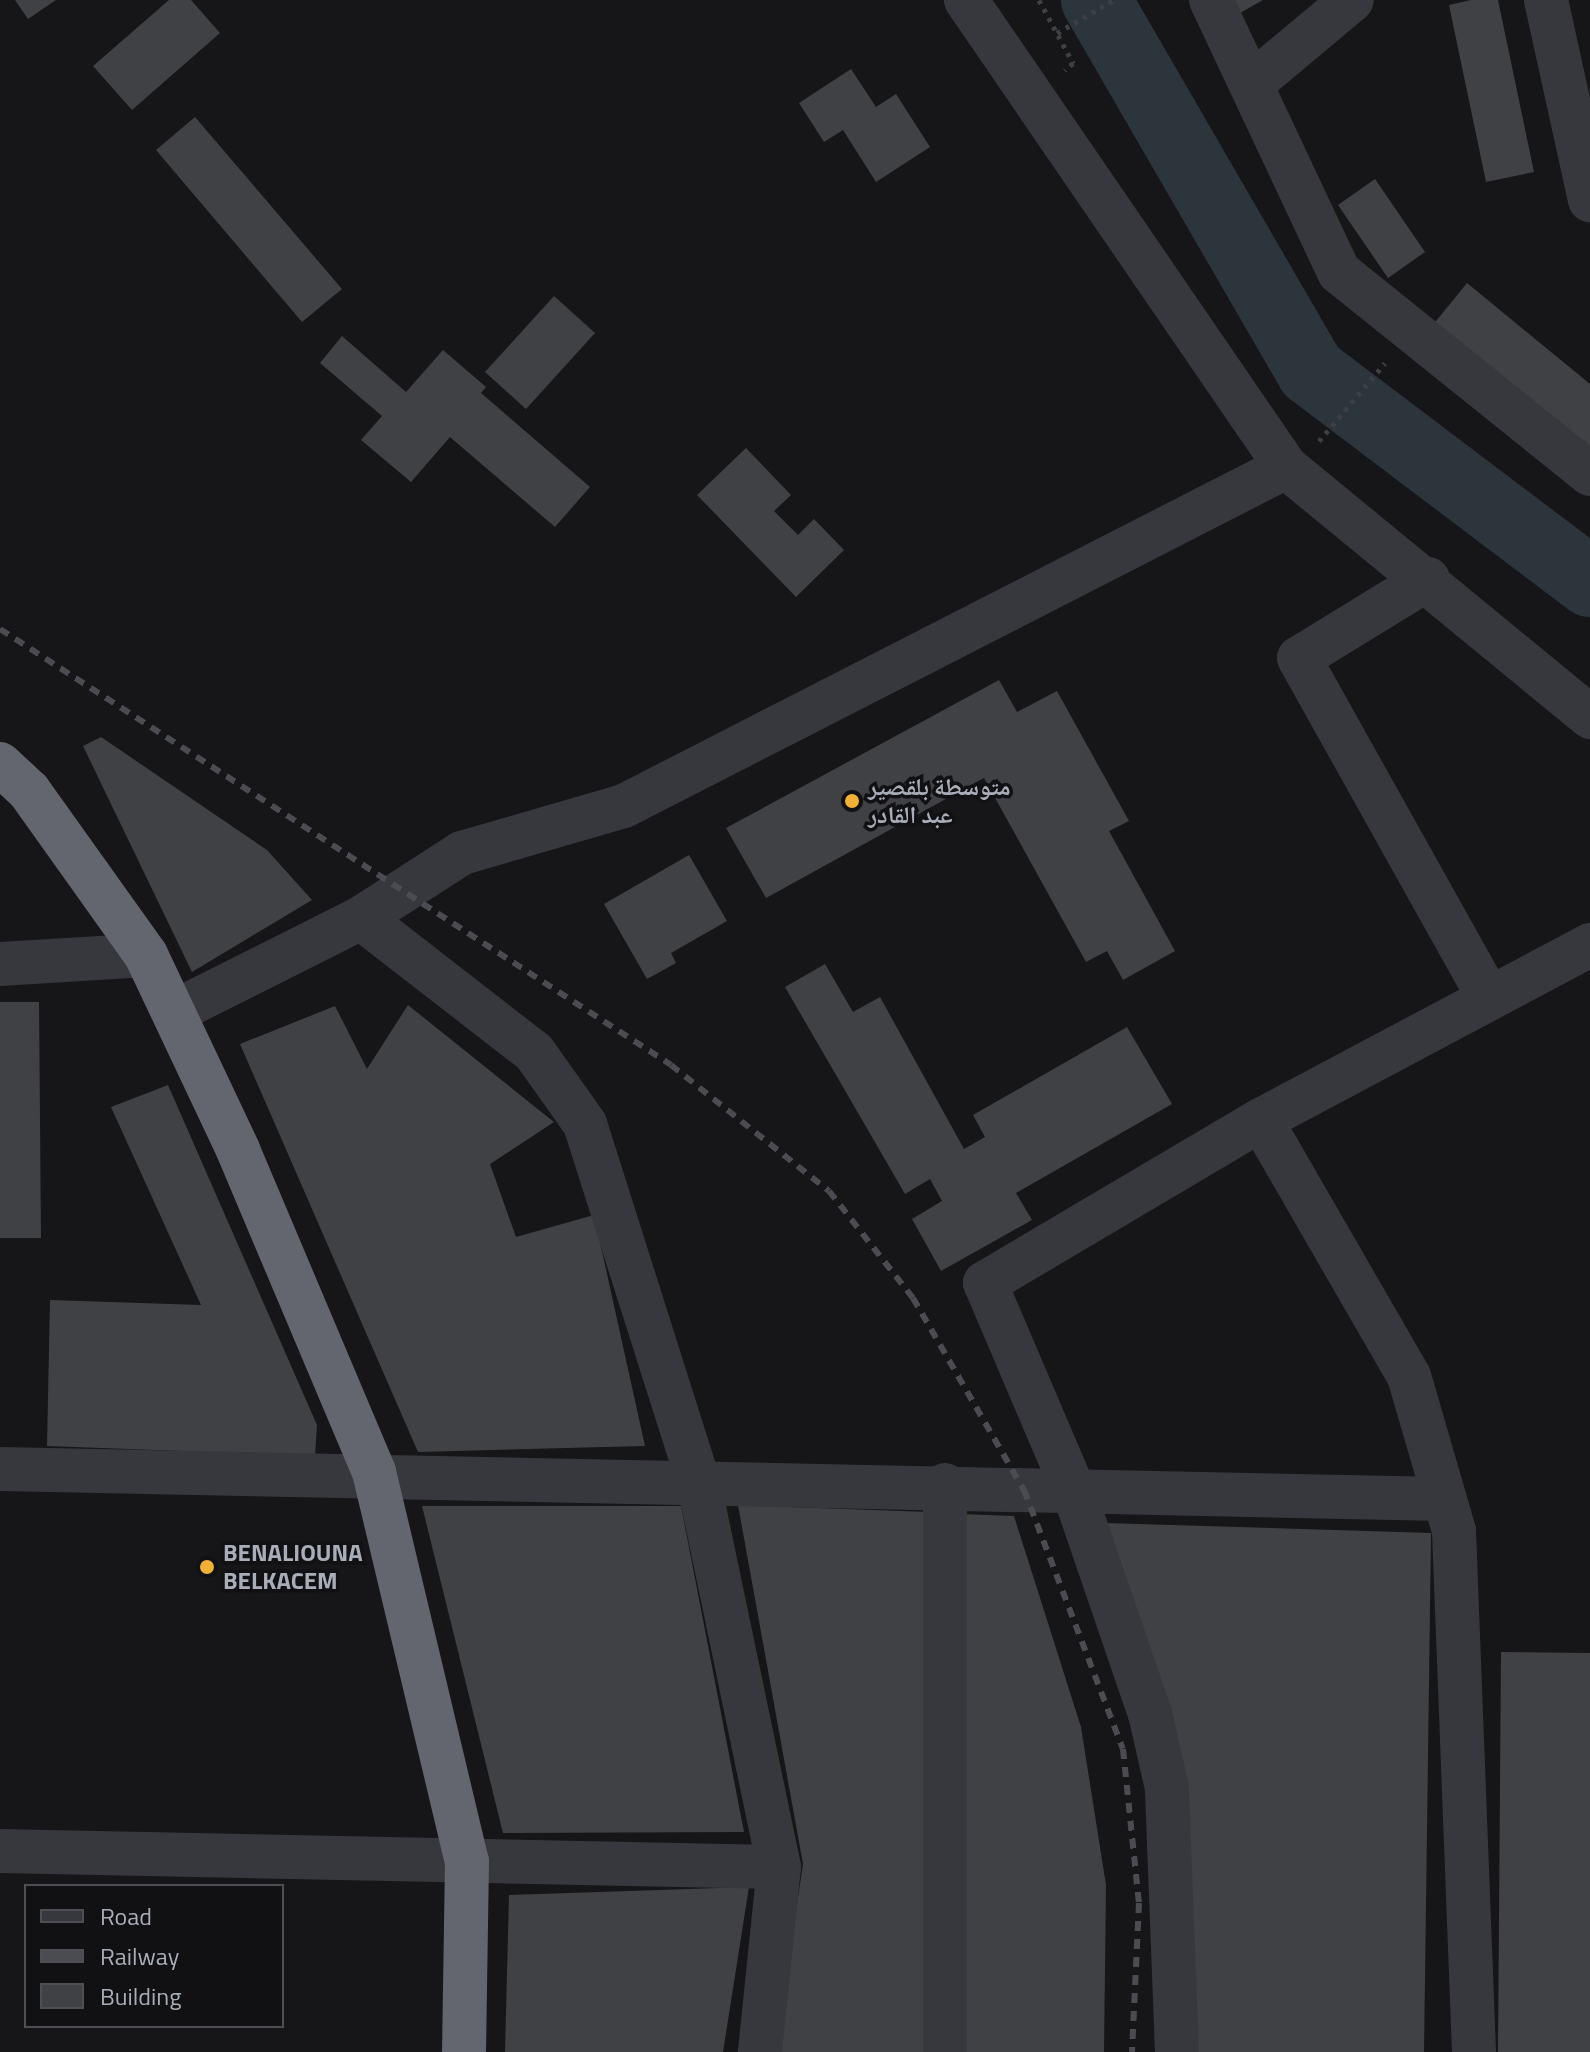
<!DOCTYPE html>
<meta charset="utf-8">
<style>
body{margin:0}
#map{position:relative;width:1590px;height:2052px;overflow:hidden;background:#161618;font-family:"Titillium Web","Noto Naskh Arabic",sans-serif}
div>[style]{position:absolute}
.river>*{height:70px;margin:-35px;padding:0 35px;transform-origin:35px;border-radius:35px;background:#2c353c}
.building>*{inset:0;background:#404145}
.path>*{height:5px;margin-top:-2.5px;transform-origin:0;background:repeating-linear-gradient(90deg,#3d3f44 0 4px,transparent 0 10px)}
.minor>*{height:44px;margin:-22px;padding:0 22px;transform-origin:22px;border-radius:22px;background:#37383d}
.highway>*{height:44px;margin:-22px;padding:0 22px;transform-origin:22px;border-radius:22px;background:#63666e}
.rail>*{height:6px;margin-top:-3px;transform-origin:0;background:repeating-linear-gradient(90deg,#4a4c52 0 10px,transparent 0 18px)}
.dots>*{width:22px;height:22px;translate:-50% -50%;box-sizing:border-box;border:4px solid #111113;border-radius:50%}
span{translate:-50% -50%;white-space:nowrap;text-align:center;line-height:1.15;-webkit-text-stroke:7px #111113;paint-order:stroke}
.poi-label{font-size:24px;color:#a8adb8;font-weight:700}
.left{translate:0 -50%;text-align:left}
.legend{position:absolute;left:24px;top:1884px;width:260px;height:144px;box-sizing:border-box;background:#111113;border:2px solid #4d4f55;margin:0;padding:10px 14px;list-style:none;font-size:24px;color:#a8adb8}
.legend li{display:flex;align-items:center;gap:16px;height:40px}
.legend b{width:40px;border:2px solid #4d4f55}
</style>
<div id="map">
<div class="river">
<i style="left:1096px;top:0;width:429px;rotate:59.9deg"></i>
<i style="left:1311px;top:371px;width:350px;rotate:37.1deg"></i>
</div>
<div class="building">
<i style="clip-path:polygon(15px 0,56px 0,28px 19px)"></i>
<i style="clip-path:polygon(169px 0,191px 0,220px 33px,132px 110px,93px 66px)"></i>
<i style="clip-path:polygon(1224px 0,1263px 0,1233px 17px)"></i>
<i style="clip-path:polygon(1471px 0,1498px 0,1534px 172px,1486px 182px,1449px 5px)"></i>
<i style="clip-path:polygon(851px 69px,876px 107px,896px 94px,930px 147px,876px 182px,843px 130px,824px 142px,799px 103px)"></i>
<i style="clip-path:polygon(195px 117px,342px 289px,302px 322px,156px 150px)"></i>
<i style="clip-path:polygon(1375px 179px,1425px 252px,1388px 278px,1338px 205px)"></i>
<i style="clip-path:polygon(1467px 283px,1590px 384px,1590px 455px,1432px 326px)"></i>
<i style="clip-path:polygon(554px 296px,595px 333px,526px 409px,485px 372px)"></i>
<i style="clip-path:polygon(342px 336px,406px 392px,443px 350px,486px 387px,481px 393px,590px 487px,555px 527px,450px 437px,411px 482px,361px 440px,382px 416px,320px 363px)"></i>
<i style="clip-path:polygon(746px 448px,791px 495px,774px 511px,798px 535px,814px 519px,844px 550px,796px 597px,697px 495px)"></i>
<i style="clip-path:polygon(999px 680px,1017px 712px,1057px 691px,1129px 821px,1109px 831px,1175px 951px,1123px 980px,1107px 951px,1086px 962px,984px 778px,766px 898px,726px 828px)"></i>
<i style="clip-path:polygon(101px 737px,267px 850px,312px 900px,192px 972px,83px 746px)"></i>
<i style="clip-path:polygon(689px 855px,727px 921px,671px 953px,676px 963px,647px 979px,604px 904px)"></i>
<i style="clip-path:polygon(825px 964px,853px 1012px,880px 997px,964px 1149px,985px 1137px,973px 1115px,1127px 1027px,1172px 1104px,1016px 1193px,1032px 1220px,941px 1271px,912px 1219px,942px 1201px,930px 1179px,905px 1194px,785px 987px)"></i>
<i style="clip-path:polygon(0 1002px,39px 1002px,41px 1238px,0 1238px)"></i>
<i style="clip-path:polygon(408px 1005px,554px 1122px,490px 1164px,516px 1237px,594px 1215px,645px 1446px,418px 1452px,240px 1044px,335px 1006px,367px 1069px)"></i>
<i style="clip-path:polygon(168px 1085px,317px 1425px,315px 1456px,47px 1446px,50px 1300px,201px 1305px,111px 1107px)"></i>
<i style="clip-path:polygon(738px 1505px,929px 1512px,928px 2052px,775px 2052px,803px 1864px)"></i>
<i style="clip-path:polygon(422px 1506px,681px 1506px,744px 1832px,503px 1833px)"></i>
<i style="clip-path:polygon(960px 1514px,1014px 1516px,1081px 1727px,1106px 1885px,1104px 2052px,960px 2052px)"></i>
<i style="clip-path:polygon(1105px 1523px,1431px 1533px,1424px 2052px,1198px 2052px)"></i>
<i style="clip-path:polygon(1501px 1652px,1590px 1653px,1590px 2052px,1498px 2052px)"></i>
<i style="clip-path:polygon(749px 1887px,723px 2052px,505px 2052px,509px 1895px)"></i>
</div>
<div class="path">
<i style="left:1039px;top:0;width:72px;rotate:61.6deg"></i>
<i style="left:1073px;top:63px;width:11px;rotate:139deg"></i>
<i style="left:1057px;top:33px;width:66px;rotate:-30.1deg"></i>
<i style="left:1319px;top:441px;width:102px;rotate:-49.8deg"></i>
</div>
<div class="minor">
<i style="left:966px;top:0;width:566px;rotate:55.58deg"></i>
<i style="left:1286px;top:467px;width:394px;rotate:39.4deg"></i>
<i style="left:1211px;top:0;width:301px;rotate:64.8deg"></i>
<i style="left:1339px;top:272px;width:322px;rotate:38.8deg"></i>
<i style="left:1546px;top:0;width:205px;rotate:77.6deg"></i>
<i style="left:1255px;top:81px;width:126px;rotate:-39.9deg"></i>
<i style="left:1428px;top:579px;width:151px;rotate:148.5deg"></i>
<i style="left:1299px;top:658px;width:389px;rotate:60.8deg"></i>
<i style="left:361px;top:918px;width:219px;rotate:37.8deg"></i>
<i style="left:534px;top:1052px;width:88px;rotate:54.7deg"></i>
<i style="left:585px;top:1124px;width:378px;rotate:72.4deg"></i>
<i style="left:699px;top:1484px;width:391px;rotate:78.2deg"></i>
<i style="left:779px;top:1867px;width:186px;rotate:95.9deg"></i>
<i style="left:0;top:964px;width:146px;rotate:-3.5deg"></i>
<i style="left:174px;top:1012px;width:209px;rotate:-26.7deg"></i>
<i style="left:361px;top:918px;width:120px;rotate:-32.8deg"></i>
<i style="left:462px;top:853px;width:169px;rotate:-16.2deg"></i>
<i style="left:624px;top:806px;width:744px;rotate:-27.12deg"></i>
<i style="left:1261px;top:1120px;width:296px;rotate:60deg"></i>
<i style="left:1409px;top:1376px;width:161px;rotate:73.8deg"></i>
<i style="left:1454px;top:1531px;width:521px;rotate:87.8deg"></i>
<i style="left:0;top:1469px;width:1445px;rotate:1.19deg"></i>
<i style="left:0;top:1851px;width:779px;rotate:1.18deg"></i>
<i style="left:945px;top:2052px;width:567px;rotate:-90deg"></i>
<i style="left:1177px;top:2052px;width:264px;rotate:-92.2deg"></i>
<i style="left:1167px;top:1788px;width:76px;rotate:-102.9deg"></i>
<i style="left:1150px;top:1714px;width:238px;rotate:-108.9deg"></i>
<i style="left:1073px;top:1489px;width:224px;rotate:-113.1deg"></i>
<i style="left:985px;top:1283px;width:321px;rotate:-30.6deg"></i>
<i style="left:1261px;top:1120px;width:373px;rotate:-28deg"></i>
</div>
<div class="highway">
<i style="left:0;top:764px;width:40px;rotate:43deg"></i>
<i style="left:29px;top:791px;width:201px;rotate:54.5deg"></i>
<i style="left:146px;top:955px;width:216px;rotate:64.7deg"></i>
<i style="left:238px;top:1150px;width:350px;rotate:67.1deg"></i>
<i style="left:374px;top:1472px;width:400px;rotate:76.6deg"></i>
<i style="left:467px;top:1861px;width:191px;rotate:90.9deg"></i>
</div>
<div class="rail">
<i style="left:0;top:629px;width:800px;rotate:33.01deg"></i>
<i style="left:671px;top:1065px;width:202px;rotate:38.6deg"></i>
<i style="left:829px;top:1191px;width:136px;rotate:51.9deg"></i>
<i style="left:913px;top:1298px;width:222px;rotate:60deg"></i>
<i style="left:1024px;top:1490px;width:277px;rotate:69.1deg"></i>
<i style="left:1123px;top:1749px;width:155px;rotate:84.1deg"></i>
<i style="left:1139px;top:1903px;width:149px;rotate:92.7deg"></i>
</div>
<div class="dots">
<i style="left:852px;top:801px;background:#f2b134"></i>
<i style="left:207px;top:1567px;background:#f2b134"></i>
</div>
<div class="poi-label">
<span class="left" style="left:868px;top:801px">متوسطة بلقصير<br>عبد القادر</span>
<span class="left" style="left:223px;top:1567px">BENALIOUNA<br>BELKACEM</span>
</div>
<ul class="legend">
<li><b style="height:10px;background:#37383d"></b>Road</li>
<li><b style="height:10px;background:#4a4c52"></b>Railway</li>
<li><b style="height:22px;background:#404145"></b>Building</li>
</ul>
</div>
